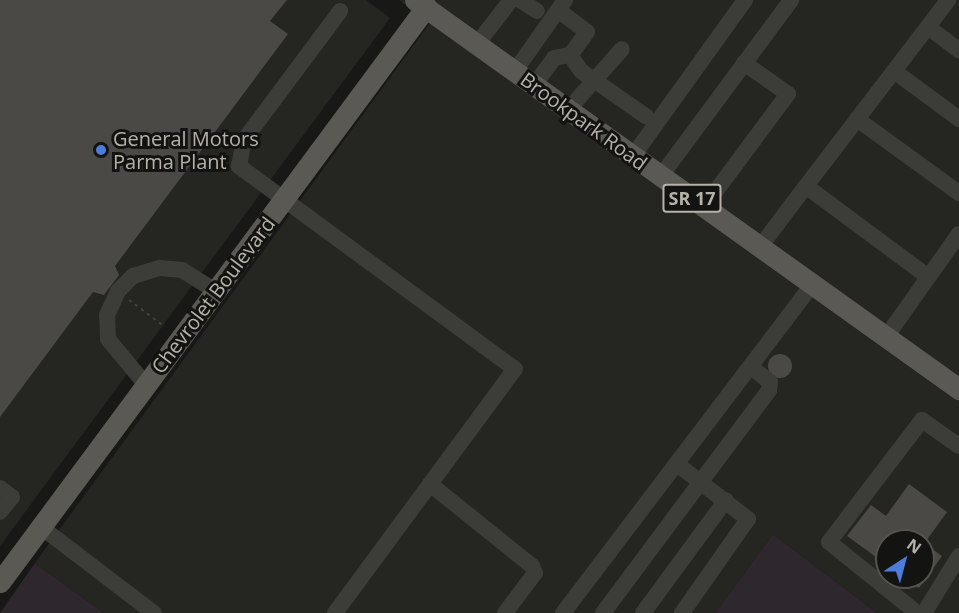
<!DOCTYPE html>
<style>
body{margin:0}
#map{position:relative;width:959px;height:613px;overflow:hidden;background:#181816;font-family:"Open Sans",sans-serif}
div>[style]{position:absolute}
.built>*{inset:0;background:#252522}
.green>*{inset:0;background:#2e272d}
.building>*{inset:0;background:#4a4945}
.round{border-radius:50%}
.path>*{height:2px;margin-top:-1px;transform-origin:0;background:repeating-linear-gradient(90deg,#43423e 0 3px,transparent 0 7.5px)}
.minor>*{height:16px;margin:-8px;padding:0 8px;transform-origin:8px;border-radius:8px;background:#3c3c38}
.major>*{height:21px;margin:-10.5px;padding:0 10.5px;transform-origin:10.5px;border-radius:10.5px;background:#5b5954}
.dots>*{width:16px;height:16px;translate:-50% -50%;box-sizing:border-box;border:3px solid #131311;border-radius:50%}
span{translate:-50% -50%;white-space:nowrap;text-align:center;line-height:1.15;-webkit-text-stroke:6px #131311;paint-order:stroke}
.shield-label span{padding:2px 4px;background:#131311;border:2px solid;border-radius:4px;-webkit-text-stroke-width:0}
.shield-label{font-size:18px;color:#b6b2aa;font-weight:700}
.street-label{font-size:20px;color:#b6b2aa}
.poi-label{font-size:20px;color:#b6b2aa}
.left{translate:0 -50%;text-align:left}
.north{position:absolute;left:875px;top:529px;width:60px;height:60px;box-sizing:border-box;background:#131311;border:2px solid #54534e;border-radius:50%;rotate:36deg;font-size:16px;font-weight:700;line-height:24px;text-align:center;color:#b6b2aa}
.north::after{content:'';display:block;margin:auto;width:21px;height:27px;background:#4b7cdb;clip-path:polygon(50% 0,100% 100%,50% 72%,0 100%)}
</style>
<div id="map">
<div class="built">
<i style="clip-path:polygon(0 0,366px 0,390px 18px,0 546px)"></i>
<i style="clip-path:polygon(evenodd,399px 0,959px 0,959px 613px,877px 613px,773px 534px,715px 613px,104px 613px,35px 563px,430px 23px,399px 0,887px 541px,923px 541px,923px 577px,887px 577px,887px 541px)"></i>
</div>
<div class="green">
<i style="clip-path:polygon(773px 534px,877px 613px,715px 613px)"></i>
<i style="clip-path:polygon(35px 563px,104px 613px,0 613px)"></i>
</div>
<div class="building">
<i style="clip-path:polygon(0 0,287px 0,270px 21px,288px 34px,115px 266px,119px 275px,104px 295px,93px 292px,0 417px)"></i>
<i class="round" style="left:768px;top:354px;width:24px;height:24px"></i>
<i style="clip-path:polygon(909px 484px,947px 512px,926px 541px,887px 541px,887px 565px,847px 536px,871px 505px,886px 516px)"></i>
<i style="clip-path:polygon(923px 542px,942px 556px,919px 588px,904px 577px,923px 577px)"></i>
</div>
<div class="path">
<i style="left:129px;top:300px;width:45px;rotate:36.9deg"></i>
</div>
<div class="minor">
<i style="left:520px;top:0;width:20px;rotate:33deg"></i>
<i style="left:558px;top:10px;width:36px;rotate:37deg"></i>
<i style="left:587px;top:32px;width:29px;rotate:126deg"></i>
<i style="left:570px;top:55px;width:19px;rotate:55deg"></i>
<i style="left:581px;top:71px;width:80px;rotate:34.9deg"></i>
<i style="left:928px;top:27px;width:39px;rotate:37deg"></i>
<i style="left:477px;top:44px;width:56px;rotate:-52.3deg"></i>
<i style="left:515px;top:71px;width:87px;rotate:-54.8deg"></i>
<i style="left:894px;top:71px;width:81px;rotate:36.4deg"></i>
<i style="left:534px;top:85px;width:34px;rotate:-53deg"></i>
<i style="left:554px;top:58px;width:16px;rotate:-11deg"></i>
<i style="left:568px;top:110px;width:81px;rotate:-48.5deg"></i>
<i style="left:857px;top:119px;width:126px;rotate:36deg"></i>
<i style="left:633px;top:156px;width:192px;rotate:-54.3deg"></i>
<i style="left:661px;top:176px;width:219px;rotate:-53.5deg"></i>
<i style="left:704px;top:207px;width:141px;rotate:-53.4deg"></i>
<i style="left:788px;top:94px;width:54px;rotate:-144.8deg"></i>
<i style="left:760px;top:247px;width:76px;rotate:-53deg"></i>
<i style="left:927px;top:276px;width:151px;rotate:-143.4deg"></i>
<i style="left:806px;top:186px;width:234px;rotate:-52.6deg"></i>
<i style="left:886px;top:337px;width:126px;rotate:-54.7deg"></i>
<i style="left:146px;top:385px;width:60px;rotate:-129.6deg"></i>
<i style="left:108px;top:339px;width:24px;rotate:-92deg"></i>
<i style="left:107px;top:315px;width:26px;rotate:-65deg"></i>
<i style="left:118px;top:291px;width:21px;rotate:-45deg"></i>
<i style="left:133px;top:276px;width:28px;rotate:-17deg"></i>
<i style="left:160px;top:268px;width:22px;rotate:5deg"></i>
<i style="left:182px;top:270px;width:40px;rotate:32deg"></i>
<i style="left:677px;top:464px;width:90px;rotate:37.8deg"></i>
<i style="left:748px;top:519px;width:115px;rotate:125.1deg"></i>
<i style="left:430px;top:484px;width:131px;rotate:38.8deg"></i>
<i style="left:532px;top:566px;width:8px;rotate:67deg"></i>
<i style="left:535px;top:573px;width:50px;rotate:126.9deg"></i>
<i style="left:0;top:488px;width:15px;rotate:37deg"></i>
<i style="left:12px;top:497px;width:19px;rotate:129deg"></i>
<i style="left:41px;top:527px;width:142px;rotate:37.3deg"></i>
<i style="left:335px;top:613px;width:303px;rotate:-53.6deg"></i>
<i style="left:515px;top:369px;width:343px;rotate:-143.7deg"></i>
<i style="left:239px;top:166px;width:26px;rotate:-79deg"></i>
<i style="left:244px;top:140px;width:161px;rotate:-53.3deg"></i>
<i style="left:563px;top:613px;width:413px;rotate:-52.8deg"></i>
<i style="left:603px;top:613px;width:278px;rotate:-53.3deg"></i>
<i style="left:769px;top:390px;width:8px;rotate:-83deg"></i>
<i style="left:770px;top:382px;width:24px;rotate:-142deg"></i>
<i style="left:643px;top:613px;width:140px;rotate:-53.7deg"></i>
<i style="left:917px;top:613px;width:113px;rotate:-141.1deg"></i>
<i style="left:829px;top:542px;width:153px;rotate:-52.7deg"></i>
<i style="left:922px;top:420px;width:45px;rotate:35.1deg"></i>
<i style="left:924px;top:613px;width:67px;rotate:-58.4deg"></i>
</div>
<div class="major">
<i style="left:415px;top:0;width:669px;rotate:35.57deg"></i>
<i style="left:0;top:582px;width:716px;rotate:-53.47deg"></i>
</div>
<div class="dots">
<i style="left:101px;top:150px;background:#4b7cdb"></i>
</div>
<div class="shield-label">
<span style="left:692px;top:198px">SR 17</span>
</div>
<div class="street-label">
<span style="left:584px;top:121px;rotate:36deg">Brookpark Road</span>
<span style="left:213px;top:295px;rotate:-53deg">Chevrolet Boulevard</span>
</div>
<div class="poi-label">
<span class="left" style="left:113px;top:150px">General Motors<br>Parma Plant</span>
</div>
<div class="north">N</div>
</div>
